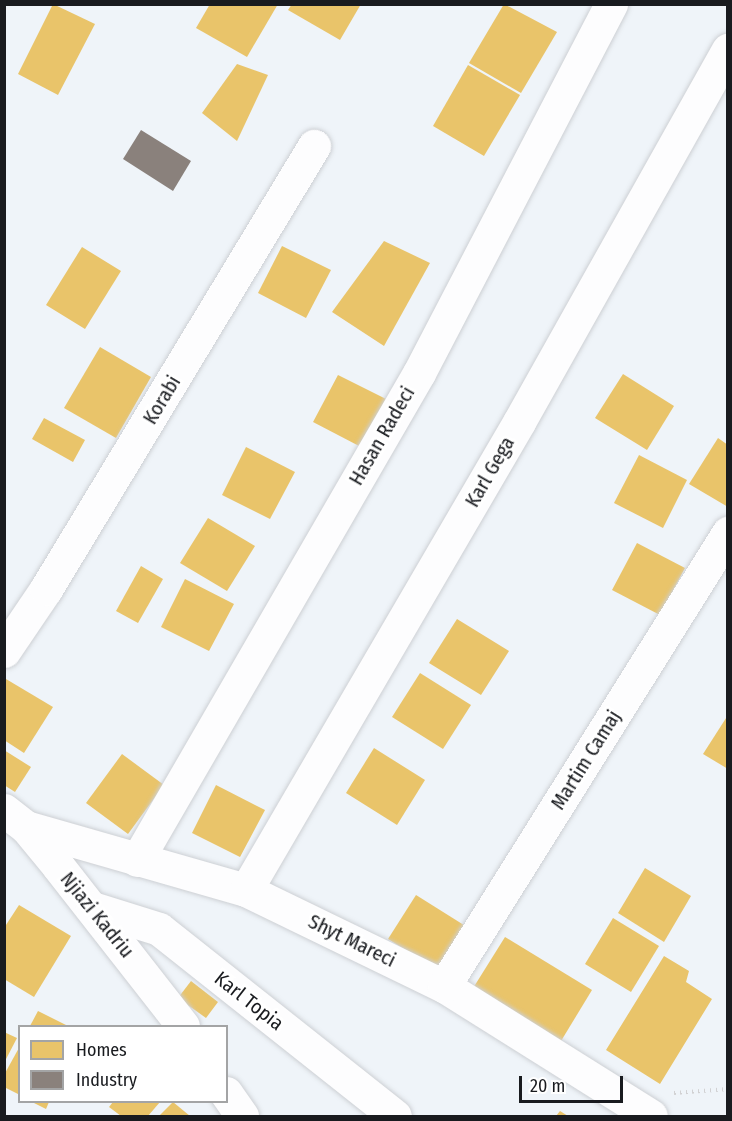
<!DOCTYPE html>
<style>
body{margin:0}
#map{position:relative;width:732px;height:1121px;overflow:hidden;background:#eff4f9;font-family:"Fira Sans Condensed",sans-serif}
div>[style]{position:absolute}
.homes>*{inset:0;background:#e9c46a}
.industry>*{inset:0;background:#8a817c}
.path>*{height:4px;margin-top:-2px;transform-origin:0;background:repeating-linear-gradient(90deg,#d1d1d3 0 1.5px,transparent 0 6px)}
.roads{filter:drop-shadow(0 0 2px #cdd0d4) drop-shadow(0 0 2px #cdd0d4)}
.minor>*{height:33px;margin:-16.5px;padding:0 16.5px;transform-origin:16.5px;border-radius:16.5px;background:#fdfdfe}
span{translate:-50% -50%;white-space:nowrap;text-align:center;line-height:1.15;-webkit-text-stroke:6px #fff;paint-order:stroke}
.street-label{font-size:20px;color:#191b1f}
.frame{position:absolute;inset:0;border:6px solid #191b1f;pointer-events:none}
.legend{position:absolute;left:18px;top:1025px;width:210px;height:78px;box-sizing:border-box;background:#fff;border:2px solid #a3a4a5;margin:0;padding:8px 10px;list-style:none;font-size:18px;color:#191b1f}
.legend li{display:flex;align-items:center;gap:12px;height:30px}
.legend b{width:30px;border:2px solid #a3a4a5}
.scale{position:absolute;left:519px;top:1076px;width:104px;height:27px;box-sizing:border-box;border:3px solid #191b1f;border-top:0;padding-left:8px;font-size:18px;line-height:21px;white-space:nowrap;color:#191b1f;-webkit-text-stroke:4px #fff;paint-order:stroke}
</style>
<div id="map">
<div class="homes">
<i style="clip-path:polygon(53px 4px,95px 24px,58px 95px,18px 74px)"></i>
<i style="clip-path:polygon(210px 4px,278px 4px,247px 57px,196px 28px)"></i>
<i style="clip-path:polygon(292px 4px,361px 4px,340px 40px,288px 10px)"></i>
<i style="clip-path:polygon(504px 4px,557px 32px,521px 93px,469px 63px)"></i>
<i style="clip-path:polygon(237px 64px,268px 75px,237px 141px,202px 113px)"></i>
<i style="clip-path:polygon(468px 65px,520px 95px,484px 156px,433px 126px)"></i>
<i style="clip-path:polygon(384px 241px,430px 263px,384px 346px,332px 312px)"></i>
<i style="clip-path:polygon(282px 246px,331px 270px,306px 318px,258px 293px)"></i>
<i style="clip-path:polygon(82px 247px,121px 271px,85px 329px,46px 305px)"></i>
<i style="clip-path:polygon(100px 347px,151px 377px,116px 438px,64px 408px)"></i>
<i style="clip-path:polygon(623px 374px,674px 406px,647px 450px,595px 418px)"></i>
<i style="clip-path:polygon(338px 375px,386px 399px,361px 447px,313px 422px)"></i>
<i style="clip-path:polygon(44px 418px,85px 440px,73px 462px,32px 439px)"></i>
<i style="clip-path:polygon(718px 438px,728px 445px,728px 507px,689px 484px)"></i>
<i style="clip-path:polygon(246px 447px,295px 472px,270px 519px,222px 495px)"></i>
<i style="clip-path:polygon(639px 455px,687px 480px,663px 528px,614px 503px)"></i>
<i style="clip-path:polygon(208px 518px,255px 546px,227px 591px,180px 563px)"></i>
<i style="clip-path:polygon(637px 543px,685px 568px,660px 615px,612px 590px)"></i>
<i style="clip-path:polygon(141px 566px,163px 579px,138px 623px,116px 611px)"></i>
<i style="clip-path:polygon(185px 579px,234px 604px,209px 651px,161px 627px)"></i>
<i style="clip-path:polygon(457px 619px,509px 651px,481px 695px,429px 663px)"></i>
<i style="clip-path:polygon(420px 673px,471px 705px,443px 749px,392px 717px)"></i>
<i style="clip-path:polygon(6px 679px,53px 707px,24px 753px,4px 740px)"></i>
<i style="clip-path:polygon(728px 715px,728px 769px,703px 754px)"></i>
<i style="clip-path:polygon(374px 748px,425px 780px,397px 825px,346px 793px)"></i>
<i style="clip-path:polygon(4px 750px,31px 767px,15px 792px,4px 785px)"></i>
<i style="clip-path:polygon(122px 754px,164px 785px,128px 834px,86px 803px)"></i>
<i style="clip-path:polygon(216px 785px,265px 810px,240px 857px,192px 833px)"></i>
<i style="clip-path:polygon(645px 868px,691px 896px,664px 942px,618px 913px)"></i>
<i style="clip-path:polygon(416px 895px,467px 927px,440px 971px,388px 939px)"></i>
<i style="clip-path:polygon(19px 905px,71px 936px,34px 997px,4px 979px,4px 928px)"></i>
<i style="clip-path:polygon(613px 918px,659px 946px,631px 992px,585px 964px)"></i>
<i style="clip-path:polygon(505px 937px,592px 990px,558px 1046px,470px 993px)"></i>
<i style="clip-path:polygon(664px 956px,689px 971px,686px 982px,712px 999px,660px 1084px,606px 1050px)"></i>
<i style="clip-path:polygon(191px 981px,218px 1002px,206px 1018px,178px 998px)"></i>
<i style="clip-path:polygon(38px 1011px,68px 1026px,30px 1026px)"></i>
<i style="clip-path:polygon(4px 1032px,17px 1038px,4px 1063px)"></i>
<i style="clip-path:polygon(20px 1046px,20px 1095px,4px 1087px,4px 1075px)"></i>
<i style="clip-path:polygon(32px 1102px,49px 1102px,46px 1109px)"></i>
<i style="clip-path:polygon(113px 1102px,160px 1102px,148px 1116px,121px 1116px,109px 1107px)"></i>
<i style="clip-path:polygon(173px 1102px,190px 1116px,159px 1116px)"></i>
<i style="clip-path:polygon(560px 1111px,568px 1116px,556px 1116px)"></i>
</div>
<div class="industry">
<i style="clip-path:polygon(141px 130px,191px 161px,173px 191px,123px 159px)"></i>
</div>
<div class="path">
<i style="left:674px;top:1093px;width:54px;rotate:-4.2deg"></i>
</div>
<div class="roads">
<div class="minor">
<i style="left:4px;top:651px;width:75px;rotate:-55.9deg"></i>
<i style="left:46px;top:589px;width:518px;rotate:-58.83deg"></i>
<i style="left:4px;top:810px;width:28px;rotate:38deg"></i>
<i style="left:26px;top:827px;width:50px;rotate:50.6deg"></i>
<i style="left:58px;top:866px;width:203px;rotate:52deg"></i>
<i style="left:26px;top:827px;width:229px;rotate:16deg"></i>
<i style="left:246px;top:890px;width:220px;rotate:25.9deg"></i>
<i style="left:444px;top:986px;width:244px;rotate:32.1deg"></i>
<i style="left:137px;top:860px;width:563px;rotate:-59.93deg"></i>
<i style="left:419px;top:373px;width:416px;rotate:-62.5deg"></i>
<i style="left:246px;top:890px;width:542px;rotate:-59.74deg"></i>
<i style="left:519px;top:422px;width:427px;rotate:-60.7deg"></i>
<i style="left:92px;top:908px;width:70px;rotate:17.4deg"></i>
<i style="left:159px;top:929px;width:301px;rotate:38.4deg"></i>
<i style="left:444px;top:986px;width:535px;rotate:-57.92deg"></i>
<i style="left:226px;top:1093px;width:28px;rotate:55deg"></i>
</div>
</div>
<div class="street-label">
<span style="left:162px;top:400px;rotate:-59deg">Korabi</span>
<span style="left:382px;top:436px;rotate:-60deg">Hasan Radeci</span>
<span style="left:490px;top:472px;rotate:-60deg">Karl Gega</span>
<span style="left:586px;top:760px;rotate:-58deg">Martim Camaj</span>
<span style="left:97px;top:915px;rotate:51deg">Njiazi Kadriu</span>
<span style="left:352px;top:941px;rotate:26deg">Shyt Mareci</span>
<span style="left:249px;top:1001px;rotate:38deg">Karl Topia</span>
</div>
<div class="frame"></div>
<ul class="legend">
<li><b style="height:16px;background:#e9c46a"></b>Homes</li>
<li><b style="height:16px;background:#8a817c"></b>Industry</li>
</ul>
<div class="scale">20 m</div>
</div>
